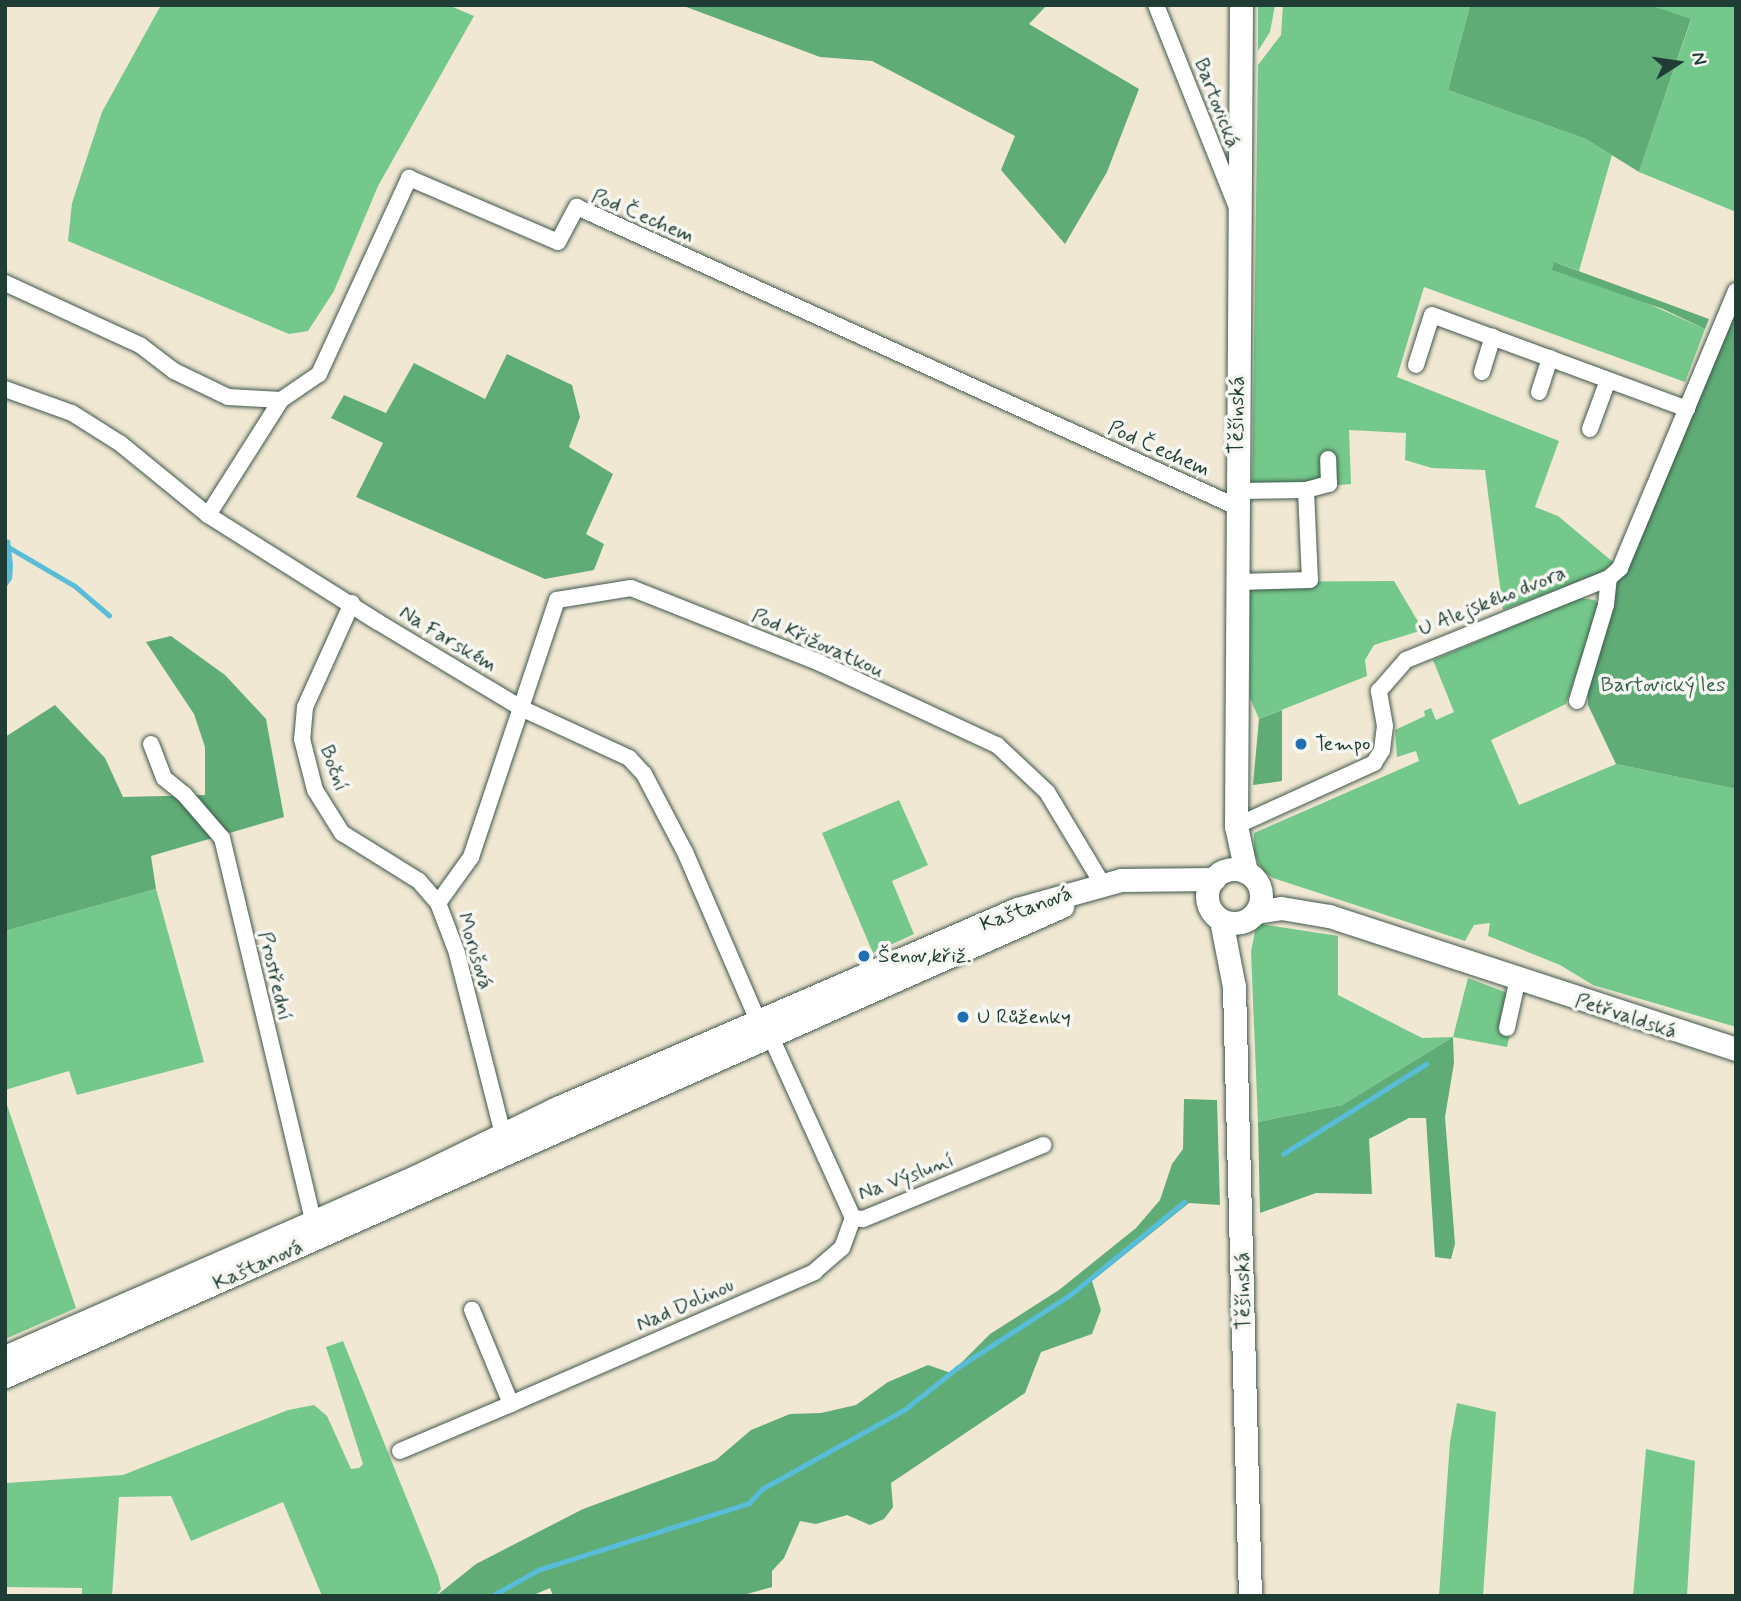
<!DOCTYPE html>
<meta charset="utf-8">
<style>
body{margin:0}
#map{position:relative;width:1741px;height:1601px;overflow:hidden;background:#f1e8d3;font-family:Mynerve,sans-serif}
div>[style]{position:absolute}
.green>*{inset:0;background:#75c88b}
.forest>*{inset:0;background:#60ac77}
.water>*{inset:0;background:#59bcd8}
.stream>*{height:4.5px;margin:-2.25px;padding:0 2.25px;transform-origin:2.25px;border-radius:2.25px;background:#59bcd8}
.roads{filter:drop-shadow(0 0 2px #3e574c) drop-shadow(0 0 2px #3e574c)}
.minor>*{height:16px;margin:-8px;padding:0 8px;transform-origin:8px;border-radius:8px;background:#fff}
.secondary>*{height:23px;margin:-11.5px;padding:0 11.5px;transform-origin:11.5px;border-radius:11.5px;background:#fff}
.secondary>.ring{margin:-11.5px;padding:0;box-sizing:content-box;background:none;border:23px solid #fff;border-radius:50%}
.dots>*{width:19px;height:19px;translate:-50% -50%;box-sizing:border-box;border:4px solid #f6f6f2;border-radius:50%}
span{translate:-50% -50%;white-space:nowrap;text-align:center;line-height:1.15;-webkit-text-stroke:7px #f6f6f2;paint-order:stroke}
.street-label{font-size:21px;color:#1f3d34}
.park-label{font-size:21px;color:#34604a}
.poi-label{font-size:21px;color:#1f3d34}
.left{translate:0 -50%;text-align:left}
.frame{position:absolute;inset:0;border:7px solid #1f3d34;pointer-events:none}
.north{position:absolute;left:1643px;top:28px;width:70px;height:70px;-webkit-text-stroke:5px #f6f6f2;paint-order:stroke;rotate:78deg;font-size:19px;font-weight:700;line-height:28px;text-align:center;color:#1f3d34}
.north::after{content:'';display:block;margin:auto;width:24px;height:32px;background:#1f3d34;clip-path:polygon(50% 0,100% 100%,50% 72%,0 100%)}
</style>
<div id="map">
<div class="green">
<i style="clip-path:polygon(161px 5px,448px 5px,474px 16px,378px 186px,334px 291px,308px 331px,289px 334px,68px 241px,72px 203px,102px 112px)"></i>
<i style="clip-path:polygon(1258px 5px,1275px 5px,1270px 32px,1258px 51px)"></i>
<i style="clip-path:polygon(1283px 5px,1470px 5px,1448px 90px,1586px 139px,1612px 155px,1579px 271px,1554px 262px,1705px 329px,1685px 382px,1424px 287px,1397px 377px,1559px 441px,1535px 507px,1558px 516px,1613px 562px,1607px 571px,1503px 610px,1485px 470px,1432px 468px,1405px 460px,1406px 433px,1349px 430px,1351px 484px,1252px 492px,1258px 65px,1281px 35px)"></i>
<i style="clip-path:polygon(1650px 5px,1736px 5px,1736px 212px,1639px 172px,1691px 20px)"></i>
<i style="clip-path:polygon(1394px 581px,1423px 630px,1374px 645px,1365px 660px,1367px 676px,1259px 719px,1250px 698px,1250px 582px)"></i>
<i style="clip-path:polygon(1580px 598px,1595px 600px,1599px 606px,1566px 704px,1491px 740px,1519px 805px,1616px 764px,1736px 789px,1736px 1027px,1593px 985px,1560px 965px,1488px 936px,1490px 923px,1474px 925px,1465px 941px,1273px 878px,1262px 870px,1254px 853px,1254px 833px,1419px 761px,1416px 751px,1397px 757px,1395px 730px,1425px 716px,1424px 711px,1431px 708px,1436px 720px,1454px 712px,1433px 660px)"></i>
<i style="clip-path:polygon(899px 800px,928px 865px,892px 881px,914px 934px,873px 953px,822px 833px)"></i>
<i style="clip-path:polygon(156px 889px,204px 1062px,77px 1095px,69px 1071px,5px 1090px,5px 931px)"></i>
<i style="clip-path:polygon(1261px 924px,1338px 936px,1338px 995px,1422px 1038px,1453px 1037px,1468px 978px,1518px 997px,1507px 1047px,1453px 1037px,1342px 1105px,1258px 1122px,1251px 952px,1255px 931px)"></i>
<i style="clip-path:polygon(5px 1099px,76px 1308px,5px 1339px)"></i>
<i style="clip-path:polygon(343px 1341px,438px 1576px,441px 1589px,436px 1596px,322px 1596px,283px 1502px,191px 1541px,171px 1496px,119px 1497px,112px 1596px,82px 1596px,82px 1588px,5px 1587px,7px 1483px,123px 1475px,288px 1410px,314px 1405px,327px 1416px,351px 1469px,359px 1468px,363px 1464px,326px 1347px)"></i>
<i style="clip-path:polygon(1457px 1403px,1496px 1412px,1483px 1596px,1439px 1596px,1450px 1442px)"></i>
<i style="clip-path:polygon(1646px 1449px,1695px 1461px,1687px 1596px,1633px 1596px)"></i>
</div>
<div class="forest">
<i style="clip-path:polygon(681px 5px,1047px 5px,1029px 24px,1139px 89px,1107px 172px,1065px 244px,1001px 170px,1015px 136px,872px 61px,820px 57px)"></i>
<i style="clip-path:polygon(1470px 5px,1650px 5px,1691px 19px,1639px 172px,1586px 139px,1448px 90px)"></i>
<i style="clip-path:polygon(1554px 262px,1709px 319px,1705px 329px,1663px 309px,1552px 270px)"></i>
<i style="clip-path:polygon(1736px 291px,1736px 789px,1616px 764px,1588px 705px,1588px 678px,1609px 578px)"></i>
<i style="clip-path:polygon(507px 354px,572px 385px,580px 417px,569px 447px,613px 474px,586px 534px,604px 544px,594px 570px,545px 579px,356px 497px,383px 443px,331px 418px,344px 395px,386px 413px,414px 363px,485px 399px)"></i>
<i style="clip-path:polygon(171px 636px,225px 675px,266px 719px,284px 817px,151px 856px,156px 889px,5px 931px,5px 737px,55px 705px,105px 758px,123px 797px,205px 795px,205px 747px,194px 714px,146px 642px)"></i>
<i style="clip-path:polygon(1282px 710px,1282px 781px,1253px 785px,1259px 719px)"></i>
<i style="clip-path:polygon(1453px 1037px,1454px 1063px,1445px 1117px,1455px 1244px,1451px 1259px,1435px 1257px,1426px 1118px,1409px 1118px,1369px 1139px,1372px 1194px,1316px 1193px,1260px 1213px,1258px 1122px,1342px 1105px)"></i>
<i style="clip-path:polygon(1184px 1099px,1217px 1100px,1220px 1205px,1189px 1203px,1092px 1281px,1101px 1310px,1092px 1334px,1041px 1352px,1025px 1393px,891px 1483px,893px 1507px,884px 1519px,870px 1525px,847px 1515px,816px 1524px,800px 1521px,784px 1558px,772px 1571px,772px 1587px,740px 1596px,553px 1596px,550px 1588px,531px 1596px,436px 1596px,476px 1564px,583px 1509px,716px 1460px,751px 1430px,790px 1414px,821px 1413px,856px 1405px,888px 1382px,928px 1365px,951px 1373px,990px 1334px,1059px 1290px,1136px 1228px,1160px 1200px,1172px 1164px,1183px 1149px)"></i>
</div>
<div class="water">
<i style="clip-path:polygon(5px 539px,10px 540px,13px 565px,12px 579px,5px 589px)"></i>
</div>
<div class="stream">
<i style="left:5px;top:545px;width:81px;rotate:30.4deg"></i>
<i style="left:75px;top:586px;width:45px;rotate:40.5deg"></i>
<i style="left:1283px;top:1154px;width:169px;rotate:-32.2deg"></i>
<i style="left:492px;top:1596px;width:53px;rotate:-29.5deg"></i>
<i style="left:538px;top:1570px;width:221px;rotate:-17.6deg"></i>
<i style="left:749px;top:1503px;width:19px;rotate:-47deg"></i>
<i style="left:762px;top:1489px;width:162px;rotate:-29.1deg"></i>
<i style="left:904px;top:1410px;width:68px;rotate:-38.4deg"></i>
<i style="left:957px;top:1368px;width:135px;rotate:-32.9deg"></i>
<i style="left:1070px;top:1295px;width:147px;rotate:-39.2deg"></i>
</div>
<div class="roads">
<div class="minor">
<i style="left:1156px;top:5px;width:219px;rotate:68.2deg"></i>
<i style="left:5px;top:283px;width:149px;rotate:24.7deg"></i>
<i style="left:140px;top:345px;width:43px;rotate:37.4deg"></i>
<i style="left:174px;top:371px;width:60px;rotate:25.7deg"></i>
<i style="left:228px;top:397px;width:53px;rotate:3.2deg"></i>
<i style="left:1416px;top:365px;width:52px;rotate:-72.3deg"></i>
<i style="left:1432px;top:315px;width:272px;rotate:20.2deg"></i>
<i style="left:1482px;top:372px;width:37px;rotate:-73deg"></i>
<i style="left:5px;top:389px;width:71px;rotate:19.7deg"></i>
<i style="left:72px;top:413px;width:58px;rotate:32.3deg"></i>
<i style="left:121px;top:444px;width:112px;rotate:39.2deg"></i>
<i style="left:208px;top:515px;width:201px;rotate:32.2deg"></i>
<i style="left:378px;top:622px;width:169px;rotate:31deg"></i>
<i style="left:523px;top:709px;width:117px;rotate:24.8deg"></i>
<i style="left:629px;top:758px;width:22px;rotate:47deg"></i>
<i style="left:644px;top:774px;width:88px;rotate:62.3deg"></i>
<i style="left:685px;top:852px;width:184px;rotate:66.6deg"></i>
<i style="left:758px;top:1021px;width:18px;rotate:49deg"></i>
<i style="left:770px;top:1035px;width:201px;rotate:65.6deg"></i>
<i style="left:853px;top:1218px;width:10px;rotate:6deg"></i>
<i style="left:863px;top:1219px;width:195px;rotate:-22.3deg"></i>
<i style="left:1539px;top:392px;width:36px;rotate:-72deg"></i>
<i style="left:1590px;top:429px;width:52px;rotate:-69.8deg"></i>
<i style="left:1306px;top:490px;width:24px;rotate:-15deg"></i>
<i style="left:1329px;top:484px;width:25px;rotate:-92deg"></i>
<i style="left:1237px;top:491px;width:69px;rotate:-0.8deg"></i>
<i style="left:1306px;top:490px;width:90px;rotate:87.5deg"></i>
<i style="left:1310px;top:580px;width:73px;rotate:178.4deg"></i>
<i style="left:208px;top:515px;width:136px;rotate:-57.6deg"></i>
<i style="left:281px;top:400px;width:46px;rotate:-34.4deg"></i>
<i style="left:319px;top:374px;width:216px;rotate:-65.3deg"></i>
<i style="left:409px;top:178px;width:162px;rotate:23.2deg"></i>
<i style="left:558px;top:242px;width:40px;rotate:-62deg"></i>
<i style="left:577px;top:207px;width:725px;rotate:24.44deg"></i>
<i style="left:352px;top:603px;width:114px;rotate:114.3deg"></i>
<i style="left:305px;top:707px;width:32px;rotate:95deg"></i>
<i style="left:302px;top:739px;width:53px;rotate:75.7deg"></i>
<i style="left:315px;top:790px;width:51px;rotate:57.9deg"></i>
<i style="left:342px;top:833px;width:91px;rotate:31.9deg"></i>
<i style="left:419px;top:881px;width:29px;rotate:49deg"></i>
<i style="left:1577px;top:701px;width:100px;rotate:-73.2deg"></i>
<i style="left:1606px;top:605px;width:27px;rotate:-84deg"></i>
<i style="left:151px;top:744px;width:36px;rotate:69deg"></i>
<i style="left:164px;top:778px;width:26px;rotate:39deg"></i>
<i style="left:184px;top:794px;width:58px;rotate:49.2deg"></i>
<i style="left:222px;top:838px;width:402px;rotate:76.6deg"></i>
<i style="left:1236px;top:826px;width:152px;rotate:-24.5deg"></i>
<i style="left:1374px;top:763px;width:15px;rotate:-58deg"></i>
<i style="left:1382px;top:750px;width:24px;rotate:-83deg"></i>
<i style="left:1385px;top:726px;width:36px;rotate:-100deg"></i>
<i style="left:1379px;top:691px;width:41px;rotate:-48.9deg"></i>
<i style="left:1406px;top:660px;width:219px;rotate:-22deg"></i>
<i style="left:1609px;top:578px;width:15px;rotate:-42deg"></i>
<i style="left:1620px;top:568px;width:300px;rotate:-67.3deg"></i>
<i style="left:1507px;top:1028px;width:51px;rotate:-77.6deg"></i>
<i style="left:505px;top:1142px;width:195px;rotate:-104.3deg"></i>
<i style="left:457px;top:953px;width:53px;rotate:-110.8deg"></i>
<i style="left:438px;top:903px;width:57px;rotate:-54.3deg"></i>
<i style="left:471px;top:857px;width:271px;rotate:-71.5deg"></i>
<i style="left:557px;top:600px;width:75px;rotate:-9.2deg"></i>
<i style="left:631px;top:588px;width:203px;rotate:21.6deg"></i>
<i style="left:820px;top:663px;width:195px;rotate:24.9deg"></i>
<i style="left:997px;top:745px;width:69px;rotate:43.2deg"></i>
<i style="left:1047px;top:792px;width:109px;rotate:58.9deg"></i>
<i style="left:511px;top:1404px;width:331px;rotate:-23.5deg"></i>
<i style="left:814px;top:1272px;width:37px;rotate:-41deg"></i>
<i style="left:842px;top:1248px;width:32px;rotate:-70deg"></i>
<i style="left:400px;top:1451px;width:121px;rotate:-22.9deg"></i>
<i style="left:511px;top:1404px;width:102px;rotate:-112.5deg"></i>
</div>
<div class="secondary">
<i style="left:1241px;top:5px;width:821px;rotate:90.35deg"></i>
<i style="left:1236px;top:826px;width:47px;rotate:77.7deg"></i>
<i class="ring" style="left:1207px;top:869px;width:31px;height:31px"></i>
<i style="left:1256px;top:912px;width:25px;rotate:-9deg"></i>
<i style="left:1281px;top:908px;width:49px;rotate:9.5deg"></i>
<i style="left:1329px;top:916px;width:428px;rotate:18.1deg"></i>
<i style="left:1221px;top:920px;width:68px;rotate:79deg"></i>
<i style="left:1234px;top:987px;width:609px;rotate:88.5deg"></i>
<i style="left:5px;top:1357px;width:448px;rotate:-23.7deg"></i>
<i style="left:415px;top:1177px;width:158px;rotate:-25.9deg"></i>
<i style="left:557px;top:1108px;width:501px;rotate:-23.39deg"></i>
<i style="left:1017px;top:909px;width:108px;rotate:-15.6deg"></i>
<i style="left:1121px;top:880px;width:93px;rotate:-0.6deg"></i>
<i style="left:5px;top:1376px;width:1157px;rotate:-23.97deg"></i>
</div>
</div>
<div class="dots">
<i style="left:1301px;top:744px;background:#1f6fb2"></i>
<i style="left:864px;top:956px;background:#1f6fb2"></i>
<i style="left:963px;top:1017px;background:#1f6fb2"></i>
</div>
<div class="street-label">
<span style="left:1217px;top:103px;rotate:69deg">Bartovická</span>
<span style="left:643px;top:216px;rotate:23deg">Pod Čechem</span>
<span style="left:1237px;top:415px;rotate:-89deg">Těšínská</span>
<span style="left:1159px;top:449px;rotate:24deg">Pod Čechem</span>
<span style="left:1492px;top:601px;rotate:-22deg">U Alejského dvora</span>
<span style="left:448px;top:639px;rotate:31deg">Na Farském</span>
<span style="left:818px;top:643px;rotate:24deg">Pod Křižovatkou</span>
<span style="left:334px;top:768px;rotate:70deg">Boční</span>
<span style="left:1026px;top:909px;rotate:-20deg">Kaštanová</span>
<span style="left:475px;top:951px;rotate:73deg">Morušová</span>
<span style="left:275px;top:976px;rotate:77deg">Prostřední</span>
<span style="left:1626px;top:1016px;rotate:18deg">Petřvaldská</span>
<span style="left:906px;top:1177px;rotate:-21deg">Na Výsluní</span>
<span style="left:258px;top:1265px;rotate:-24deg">Kaštanová</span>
<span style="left:1243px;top:1291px;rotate:-91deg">Těšínská</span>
<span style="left:685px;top:1305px;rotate:-24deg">Nad Dolinou</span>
</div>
<div class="park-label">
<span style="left:1663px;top:685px">Bartovický les</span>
</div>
<div class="poi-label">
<span class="left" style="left:1315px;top:744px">Tempo</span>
<span class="left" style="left:878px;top:956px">Šenov,křiž.</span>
<span class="left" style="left:977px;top:1017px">U Růženky</span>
</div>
<div class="frame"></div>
<div class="north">N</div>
</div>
